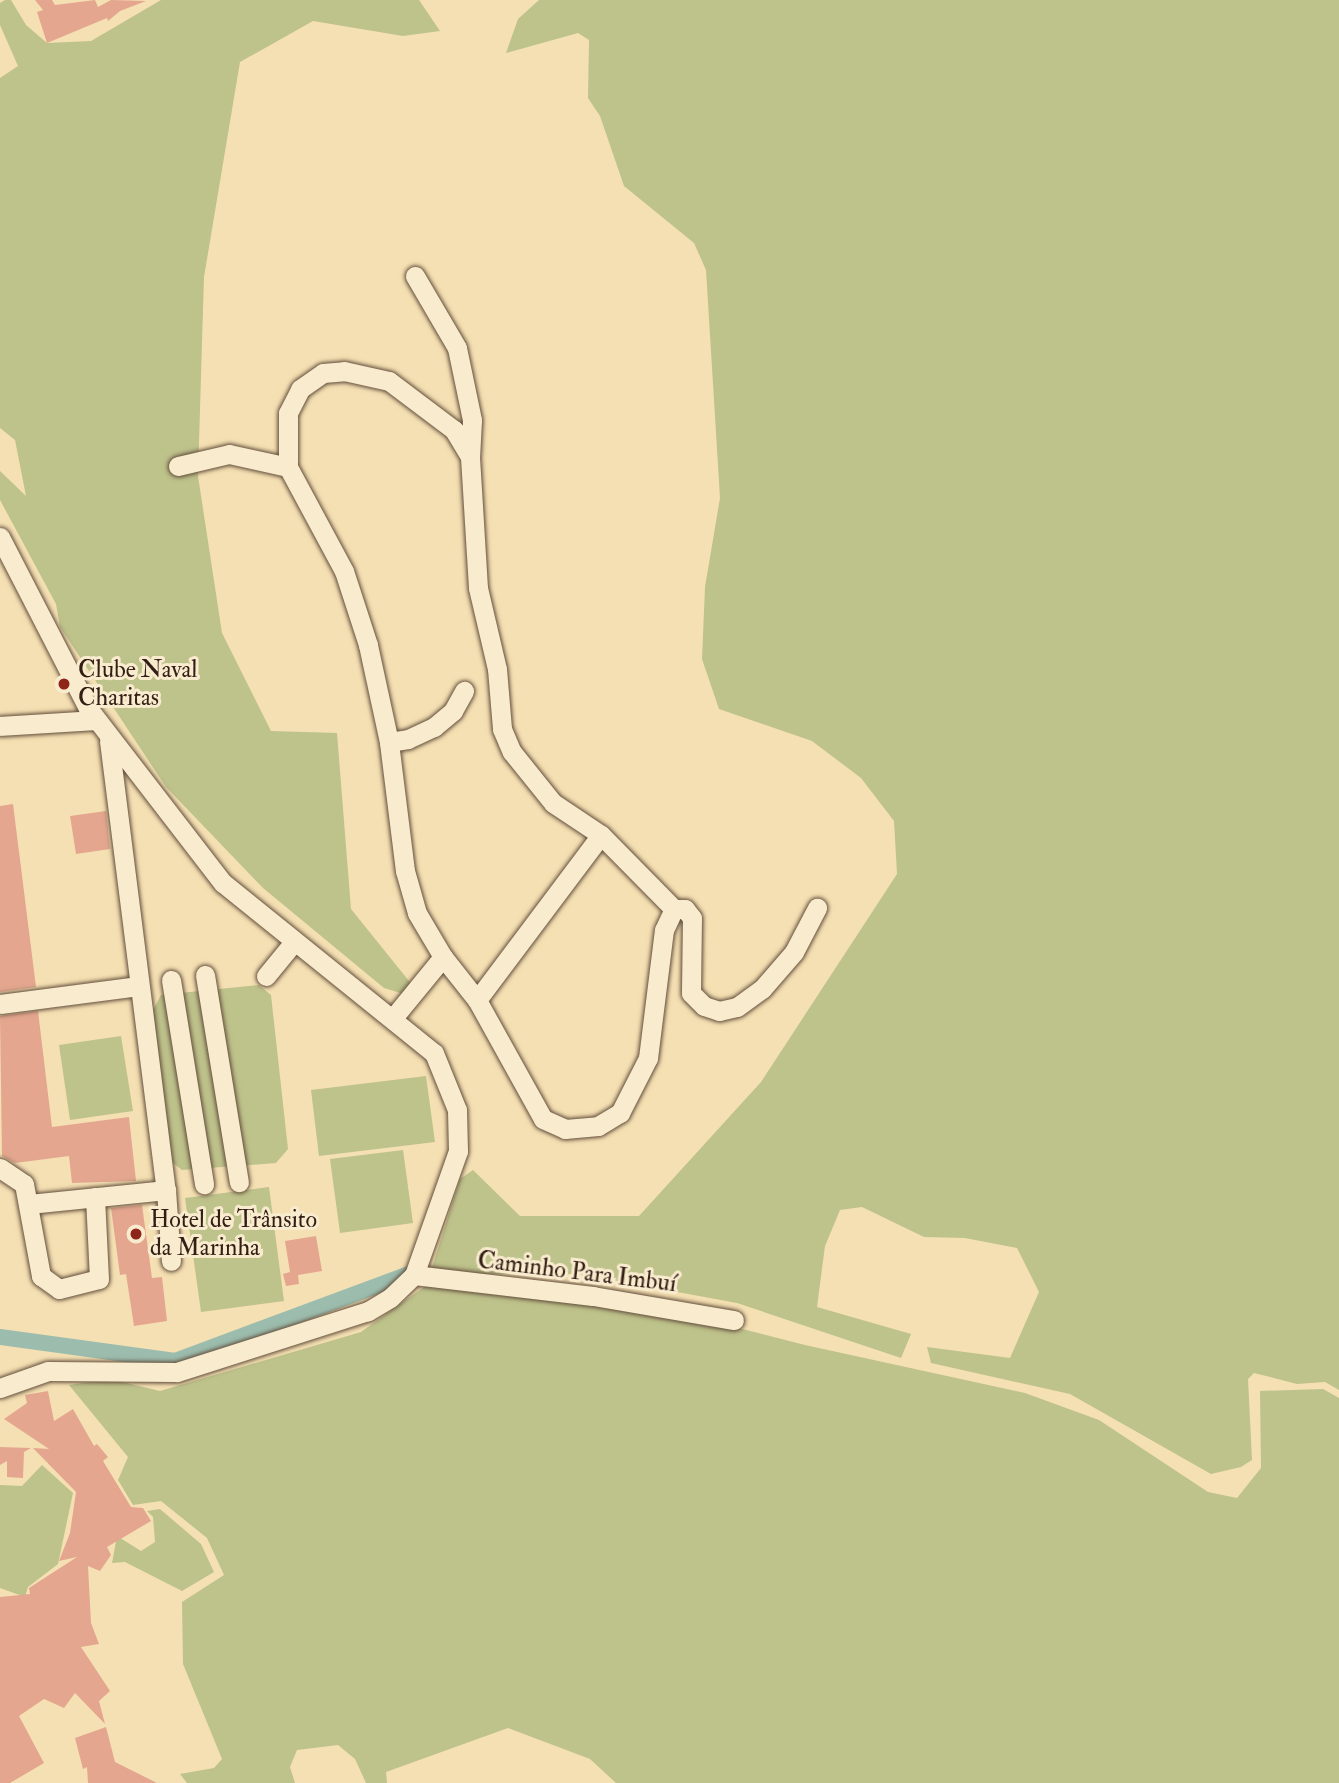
<!DOCTYPE html>
<meta charset="utf-8">
<style>
body{margin:0}
#map{position:relative;width:1339px;height:1783px;overflow:hidden;background:#f5e0b3;font-family:"IM FELL Double Pica",serif}
div>[style]{position:absolute}
.green>*{inset:0;background:#bec28b}
.canal>*{height:16px;margin:-8px;padding:0 8px;transform-origin:8px;border-radius:8px;background:#9cbdae}
.building>*{inset:0;background:#e4a68f}
.roads{filter:drop-shadow(0 0 2px #634e3c) drop-shadow(0 0 2px #634e3c)}
.minor>*{height:19px;margin:-9.5px;padding:0 9.5px;transform-origin:9.5px;border-radius:9.5px;background:#f8ebce}
.dots>*{width:19px;height:19px;translate:-50% -50%;box-sizing:border-box;border:4px solid #f8ebce;border-radius:50%}
span{translate:-50% -50%;white-space:nowrap;text-align:center;line-height:1.15;-webkit-text-stroke:6px #f8ebce;paint-order:stroke}
.poi-label{font-size:24px;color:#321e14}
.left{translate:0 -50%;text-align:left}
.street-label{font-size:24px;color:#321e14}
</style>
<div id="map">
<div class="green">
<i style="clip-path:polygon(5px 0,11px 0,26px 25px,47px 43px,91px 41px,161px 0,419px 0,440px 31px,403px 36px,313px 21px,240px 62px,204px 277px,198px 476px,222px 633px,271px 731px,337px 733px,351px 909px,413px 986px,404px 994px,384px 988px,263px 888px,166px 787px,60px 627px,56px 604px,0 500px,0 471px,26px 496px,15px 440px,0 428px,0 78px,18px 66px,0 25px,0 3px)"></i>
<i style="clip-path:polygon(539px 0,1339px 0,1339px 1390px,1325px 1382px,1297px 1384px,1254px 1373px,1248px 1379px,1252px 1460px,1241px 1467px,1211px 1474px,1070px 1394px,931px 1363px,927px 1347px,1010px 1358px,1039px 1292px,1017px 1248px,965px 1238px,924px 1237px,862px 1207px,840px 1210px,825px 1246px,817px 1307px,911px 1334px,901px 1358px,737px 1303px,579px 1274px,430px 1274px,460px 1179px,473px 1170px,520px 1216px,639px 1216px,761px 1082px,897px 874px,894px 821px,861px 778px,812px 741px,719px 709px,702px 659px,705px 587px,720px 498px,706px 270px,694px 243px,624px 186px,600px 116px,588px 98px,589px 40px,578px 33px,506px 53px,518px 19px)"></i>
<i style="clip-path:polygon(259px 985px,271px 995px,288px 1149px,276px 1163px,182px 1170px,169px 1160px,153px 1010px,161px 995px)"></i>
<i style="clip-path:polygon(121px 1036px,133px 1111px,70px 1120px,59px 1045px)"></i>
<i style="clip-path:polygon(426px 1076px,435px 1142px,319px 1156px,311px 1090px)"></i>
<i style="clip-path:polygon(403px 1150px,413px 1223px,340px 1233px,330px 1159px)"></i>
<i style="clip-path:polygon(269px 1187px,284px 1301px,201px 1312px,185px 1198px)"></i>
<i style="clip-path:polygon(427px 1285px,588px 1290px,805px 1345px,1025px 1393px,1099px 1420px,1208px 1492px,1237px 1498px,1261px 1468px,1260px 1391px,1323px 1389px,1339px 1398px,1339px 1783px,616px 1783px,590px 1759px,508px 1728px,386px 1772px,387px 1783px,366px 1783px,355px 1759px,338px 1745px,297px 1750px,290px 1767px,295px 1783px,187px 1783px,180px 1774px,214px 1768px,222px 1759px,183px 1664px,182px 1602px,224px 1575px,207px 1538px,161px 1501px,133px 1505px,118px 1480px,128px 1457px,69px 1385px,110px 1379px,160px 1391px,361px 1332px)"></i>
<i style="clip-path:polygon(42px 1465px,73px 1493px,58px 1564px,28px 1587px,25px 1597px,0 1588px,0 1485px,22px 1486px)"></i>
<i style="clip-path:polygon(160px 1509px,201px 1544px,214px 1572px,182px 1591px,125px 1562px,112px 1563px,117px 1536px,141px 1551px,155px 1542px,153px 1517px,147px 1511px)"></i>
</div>
<div class="canal">
<i style="left:0;top:1337px;width:177px;rotate:7.8deg"></i>
<i style="left:175px;top:1361px;width:255px;rotate:-20.4deg"></i>
</div>
<div class="building">
<i style="clip-path:polygon(35px 0,52px 0,55px 5px,95px 0,98px 7px,111px 0,146px 1px,120px 11px,108px 21px,107px 18px,47px 43px,37px 12px,43px 10px)"></i>
<i style="clip-path:polygon(13px 804px,36px 987px,0 992px,0 806px)"></i>
<i style="clip-path:polygon(106px 811px,110px 849px,76px 854px,70px 816px)"></i>
<i style="clip-path:polygon(38px 1011px,52px 1127px,129px 1117px,136px 1181px,72px 1183px,69px 1156px,15px 1163px,2px 1156px,0 1016px)"></i>
<i style="clip-path:polygon(142px 1205px,152px 1278px,162px 1277px,167px 1321px,134px 1326px,126px 1274px,120px 1275px,111px 1208px)"></i>
<i style="clip-path:polygon(316px 1236px,322px 1271px,298px 1275px,299px 1284px,286px 1286px,283px 1274px,290px 1272px,285px 1241px)"></i>
<i style="clip-path:polygon(48px 1391px,54px 1421px,73px 1409px,94px 1446px,97px 1444px,108px 1457px,103px 1461px,131px 1507px,143px 1508px,151px 1521px,107px 1547px,111px 1555px,100px 1571px,88px 1566px,91px 1623px,99px 1644px,81px 1647px,110px 1691px,99px 1701px,105px 1724px,75px 1693px,64px 1708px,44px 1699px,19px 1716px,44px 1763px,10px 1783px,0 1783px,0 1597px,30px 1594px,29px 1588px,77px 1557px,59px 1561px,70px 1533px,76px 1492px,33px 1448px,49px 1449px,4px 1419px,27px 1403px,25px 1395px)"></i>
<i style="clip-path:polygon(0 1447px,31px 1448px,24px 1452px,23px 1478px,7px 1477px,7px 1461px,0 1465px)"></i>
<i style="clip-path:polygon(106px 1727px,115px 1762px,157px 1783px,88px 1783px,87px 1767px,83px 1769px,75px 1738px)"></i>
</div>
<div class="roads">
<div class="minor">
<i style="left:415px;top:276px;width:83px;rotate:59.7deg"></i>
<i style="left:457px;top:348px;width:74px;rotate:78.2deg"></i>
<i style="left:472px;top:420px;width:37px;rotate:93deg"></i>
<i style="left:178px;top:466px;width:52px;rotate:-13.2deg"></i>
<i style="left:229px;top:454px;width:60px;rotate:12.4deg"></i>
<i style="left:288px;top:467px;width:54px;rotate:-90deg"></i>
<i style="left:288px;top:413px;width:27px;rotate:-63deg"></i>
<i style="left:300px;top:389px;width:28px;rotate:-35deg"></i>
<i style="left:323px;top:373px;width:21px;rotate:-5deg"></i>
<i style="left:344px;top:371px;width:46px;rotate:12.5deg"></i>
<i style="left:389px;top:381px;width:81px;rotate:37deg"></i>
<i style="left:454px;top:430px;width:31px;rotate:59deg"></i>
<i style="left:470px;top:457px;width:131px;rotate:86.5deg"></i>
<i style="left:478px;top:588px;width:83px;rotate:76.8deg"></i>
<i style="left:497px;top:669px;width:60px;rotate:85.2deg"></i>
<i style="left:502px;top:729px;width:25px;rotate:67deg"></i>
<i style="left:512px;top:752px;width:65px;rotate:51.2deg"></i>
<i style="left:553px;top:803px;width:58px;rotate:33.7deg"></i>
<i style="left:601px;top:835px;width:104px;rotate:45.4deg"></i>
<i style="left:288px;top:467px;width:118px;rotate:61.7deg"></i>
<i style="left:344px;top:571px;width:78px;rotate:72deg"></i>
<i style="left:368px;top:645px;width:99px;rotate:77.8deg"></i>
<i style="left:0;top:537px;width:192px;rotate:62.8deg"></i>
<i style="left:88px;top:708px;width:221px;rotate:52.4deg"></i>
<i style="left:223px;top:883px;width:271px;rotate:38.9deg"></i>
<i style="left:434px;top:1053px;width:61px;rotate:68deg"></i>
<i style="left:457px;top:1110px;width:41px;rotate:88.6deg"></i>
<i style="left:458px;top:1151px;width:132px;rotate:109.5deg"></i>
<i style="left:414px;top:1275px;width:33px;rotate:136deg"></i>
<i style="left:390px;top:1298px;width:26px;rotate:149deg"></i>
<i style="left:368px;top:1311px;width:201px;rotate:162.3deg"></i>
<i style="left:177px;top:1372px;width:129px;rotate:-179.6deg"></i>
<i style="left:48px;top:1371px;width:51px;rotate:160.5deg"></i>
<i style="left:0;top:726px;width:95px;rotate:-3.6deg"></i>
<i style="left:109px;top:741px;width:453px;rotate:82.8deg"></i>
<i style="left:166px;top:1190px;width:71px;rotate:86deg"></i>
<i style="left:443px;top:957px;width:55px;rotate:51.7deg"></i>
<i style="left:477px;top:1000px;width:136px;rotate:61deg"></i>
<i style="left:543px;top:1119px;width:24px;rotate:24deg"></i>
<i style="left:565px;top:1129px;width:33px;rotate:-5deg"></i>
<i style="left:598px;top:1126px;width:26px;rotate:-31deg"></i>
<i style="left:620px;top:1113px;width:62px;rotate:-63deg"></i>
<i style="left:648px;top:1058px;width:129px;rotate:-82.9deg"></i>
<i style="left:664px;top:930px;width:23px;rotate:-65deg"></i>
<i style="left:674px;top:909px;width:11px"></i>
<i style="left:685px;top:909px;width:11px;rotate:52deg"></i>
<i style="left:692px;top:918px;width:75px;rotate:90.8deg"></i>
<i style="left:691px;top:993px;width:18px;rotate:45deg"></i>
<i style="left:704px;top:1006px;width:16px;rotate:18deg"></i>
<i style="left:719px;top:1011px;width:18px;rotate:-13deg"></i>
<i style="left:737px;top:1007px;width:31px;rotate:-36deg"></i>
<i style="left:762px;top:989px;width:49px;rotate:-49.1deg"></i>
<i style="left:794px;top:952px;width:50px;rotate:-62.4deg"></i>
<i style="left:205px;top:975px;width:210px;rotate:80.7deg"></i>
<i style="left:266px;top:976px;width:43px;rotate:-50.7deg"></i>
<i style="left:171px;top:980px;width:207px;rotate:80.8deg"></i>
<i style="left:477px;top:1000px;width:206px;rotate:-53.1deg"></i>
<i style="left:0;top:1004px;width:140px;rotate:-7.4deg"></i>
<i style="left:393px;top:1018px;width:79px;rotate:-50.7deg"></i>
<i style="left:443px;top:957px;width:51px;rotate:-120.6deg"></i>
<i style="left:417px;top:913px;width:44px;rotate:-105.9deg"></i>
<i style="left:405px;top:871px;width:130px;rotate:-97.1deg"></i>
<i style="left:389px;top:742px;width:19px;rotate:-9deg"></i>
<i style="left:408px;top:739px;width:29px;rotate:-25deg"></i>
<i style="left:434px;top:727px;width:25px;rotate:-40deg"></i>
<i style="left:453px;top:711px;width:23px;rotate:-61deg"></i>
<i style="left:0;top:1168px;width:29px;rotate:34deg"></i>
<i style="left:24px;top:1184px;width:94px;rotate:79.5deg"></i>
<i style="left:41px;top:1276px;width:22px;rotate:36deg"></i>
<i style="left:59px;top:1289px;width:41px;rotate:-14deg"></i>
<i style="left:99px;top:1279px;width:82px;rotate:-92.8deg"></i>
<i style="left:29px;top:1204px;width:138px;rotate:-5.8deg"></i>
<i style="left:414px;top:1275px;width:180px;rotate:6.7deg"></i>
<i style="left:593px;top:1296px;width:143px;rotate:9.7deg"></i>
</div>
</div>
<div class="dots">
<i style="left:64px;top:684px;background:#8f2418"></i>
<i style="left:136px;top:1234px;background:#8f2418"></i>
</div>
<div class="poi-label">
<span class="left" style="left:78px;top:684px">Clube Naval<br>Charitas</span>
<span class="left" style="left:150px;top:1234px">Hotel de Trânsito<br>da Marinha</span>
</div>
<div class="street-label">
<span style="left:577px;top:1272px;rotate:7deg">Caminho Para Imbuí</span>
</div>
</div>
